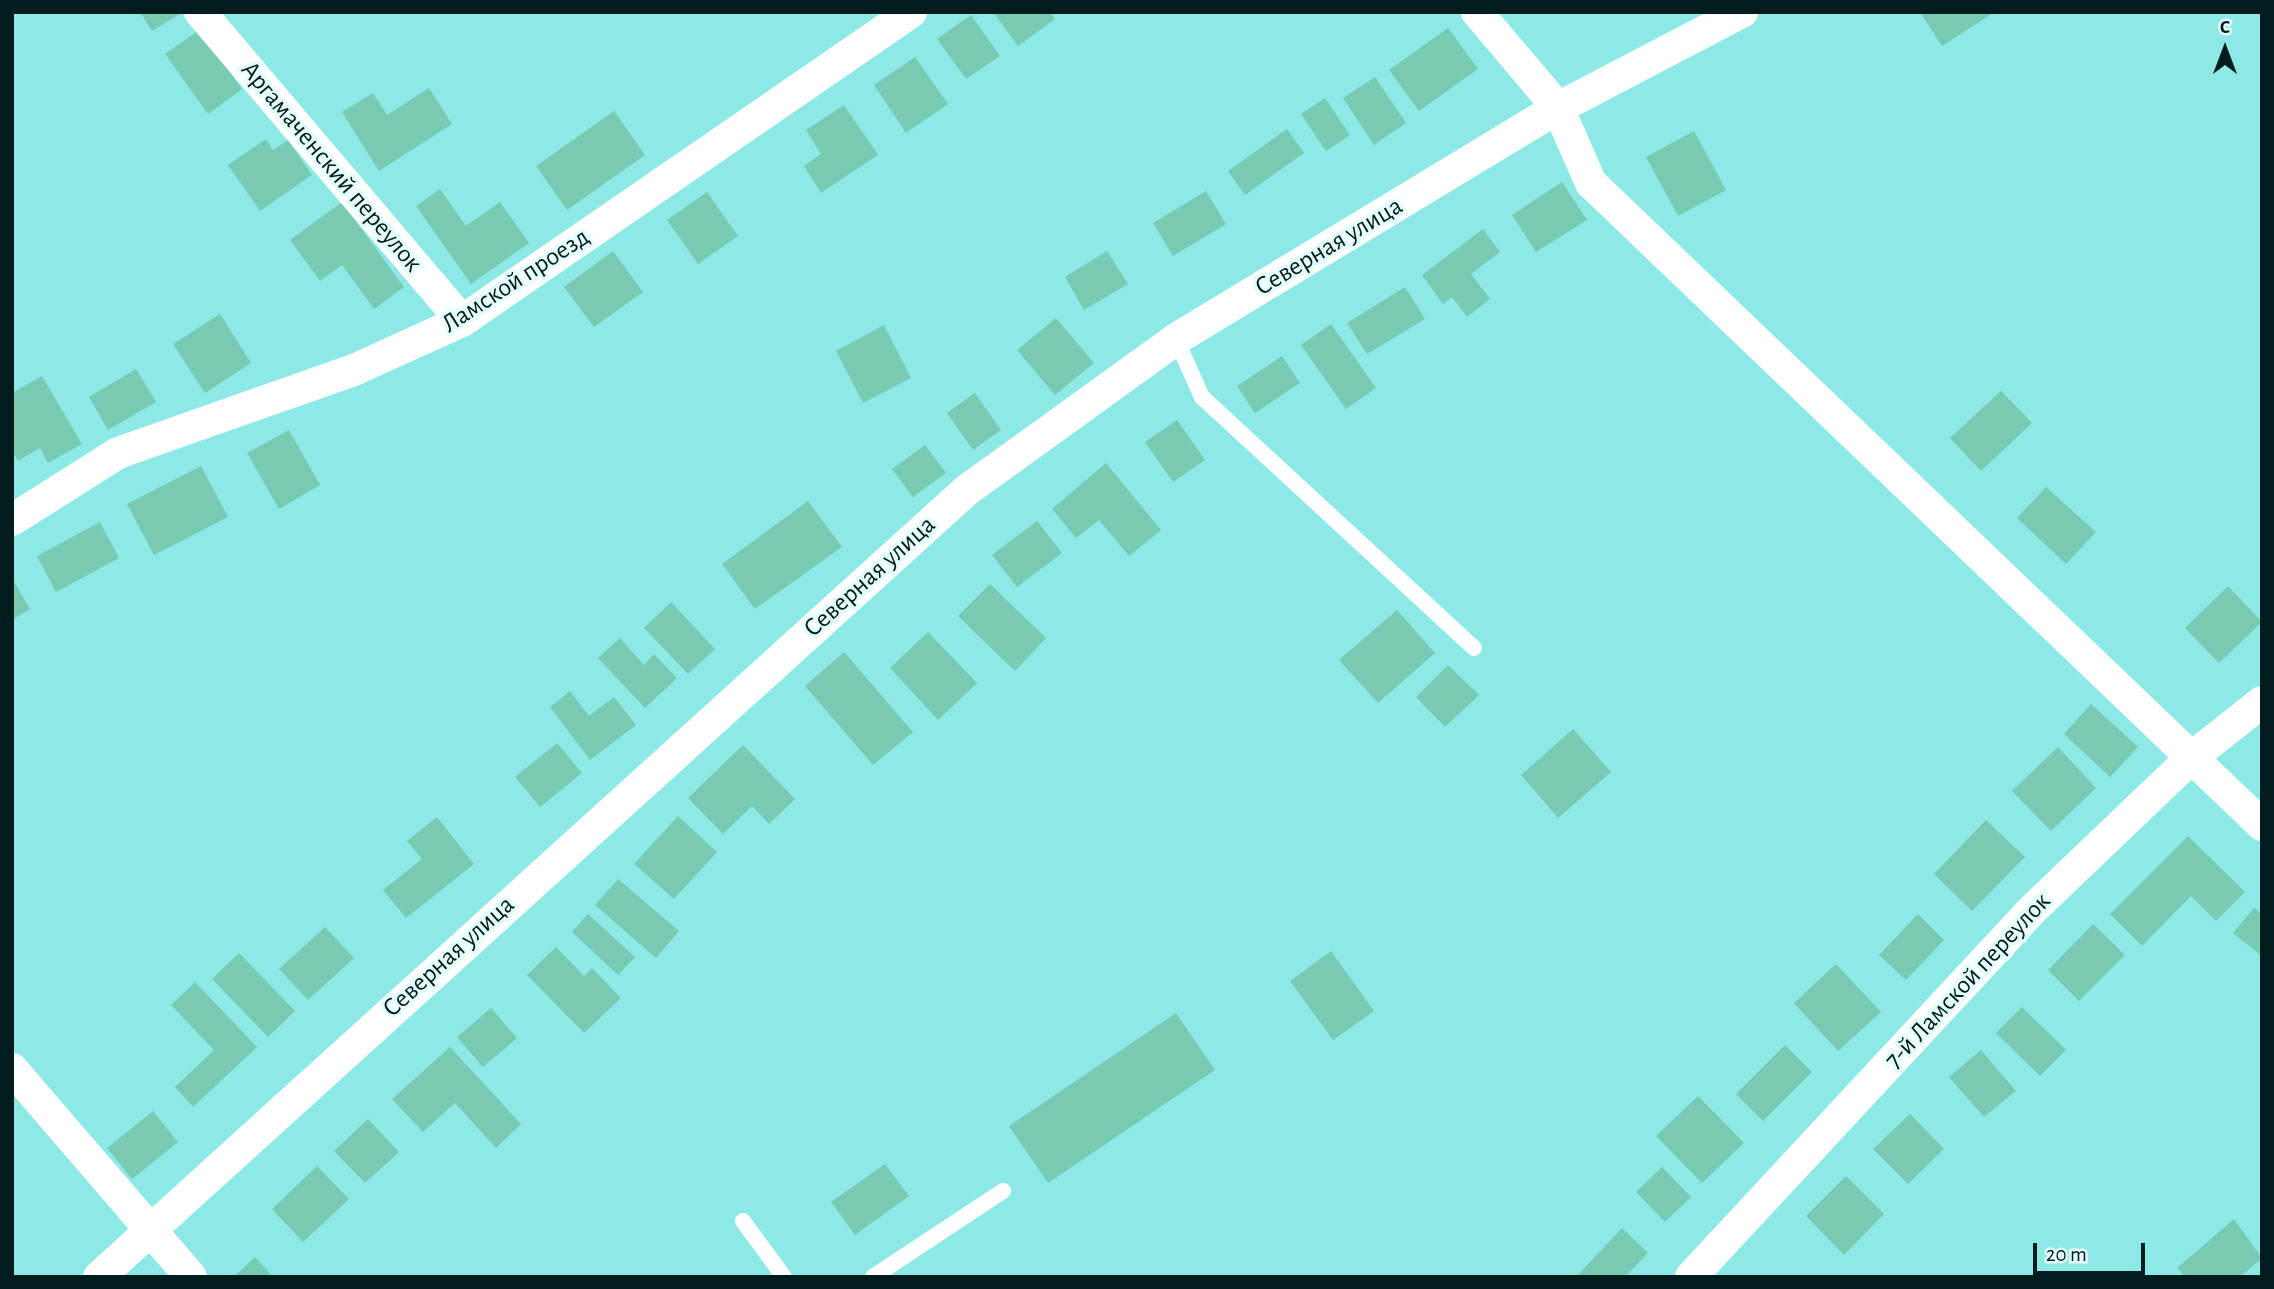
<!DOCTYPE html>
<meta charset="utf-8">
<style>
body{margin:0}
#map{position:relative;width:2274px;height:1289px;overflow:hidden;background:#8de9e6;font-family:"Alegreya Sans",sans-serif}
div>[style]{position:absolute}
.building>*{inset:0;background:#78cbb2}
.service>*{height:16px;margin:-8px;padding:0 8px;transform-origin:8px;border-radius:8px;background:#fff}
.minor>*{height:32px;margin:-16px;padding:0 16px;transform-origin:16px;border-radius:16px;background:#fff}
span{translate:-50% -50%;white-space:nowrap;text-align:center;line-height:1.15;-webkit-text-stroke:7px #e4fdfc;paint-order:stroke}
.street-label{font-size:26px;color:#001c1c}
.frame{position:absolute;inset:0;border:14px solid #001c1c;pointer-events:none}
.north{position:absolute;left:2190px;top:14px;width:70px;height:70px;-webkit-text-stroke:5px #e4fdfc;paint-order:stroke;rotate:0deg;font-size:19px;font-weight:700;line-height:28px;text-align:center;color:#001c1c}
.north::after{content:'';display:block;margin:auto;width:24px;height:32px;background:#001c1c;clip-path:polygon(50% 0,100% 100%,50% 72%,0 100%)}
.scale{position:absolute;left:2033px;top:1243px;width:112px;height:32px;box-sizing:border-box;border:4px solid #001c1c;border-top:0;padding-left:9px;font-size:21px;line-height:24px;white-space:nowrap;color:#001c1c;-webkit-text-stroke:5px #e4fdfc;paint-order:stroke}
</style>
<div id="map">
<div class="building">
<i style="clip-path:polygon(140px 12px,183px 12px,152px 31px)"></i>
<i style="clip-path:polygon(993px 12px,1050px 12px,1055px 19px,1018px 46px)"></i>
<i style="clip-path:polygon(1920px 12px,1988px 12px,1990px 15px,1942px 46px)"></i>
<i style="clip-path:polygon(971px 15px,1000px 56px,966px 79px,937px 39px)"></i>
<i style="clip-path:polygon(1448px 28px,1478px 69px,1419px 111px,1389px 70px)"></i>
<i style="clip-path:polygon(199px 30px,242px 89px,208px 114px,165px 54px)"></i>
<i style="clip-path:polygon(915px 57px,948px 104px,906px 133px,874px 85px)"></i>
<i style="clip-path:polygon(1375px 77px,1406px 123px,1374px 145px,1343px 98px)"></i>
<i style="clip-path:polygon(429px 88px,452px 124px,379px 171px,342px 112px,373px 93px,387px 115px)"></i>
<i style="clip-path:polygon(1325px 98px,1350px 135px,1326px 151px,1301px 114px)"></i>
<i style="clip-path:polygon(844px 105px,878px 155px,821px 193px,804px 166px,821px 154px,806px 130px)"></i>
<i style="clip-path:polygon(614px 111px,645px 155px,567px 210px,536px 166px)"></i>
<i style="clip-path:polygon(1287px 129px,1304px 153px,1245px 195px,1228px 171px)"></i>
<i style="clip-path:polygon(1694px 131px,1726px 190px,1678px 216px,1646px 157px)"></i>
<i style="clip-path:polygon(266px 139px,273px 150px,288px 140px,312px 175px,260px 211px,228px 165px)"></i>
<i style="clip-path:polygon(1562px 182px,1587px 220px,1536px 252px,1512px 215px)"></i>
<i style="clip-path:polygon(440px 189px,466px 226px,500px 202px,529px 243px,471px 284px,416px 206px)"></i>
<i style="clip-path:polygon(1206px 191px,1226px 224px,1173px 256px,1153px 223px)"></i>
<i style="clip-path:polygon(707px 192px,738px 236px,698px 264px,667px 220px)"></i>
<i style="clip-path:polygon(342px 202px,404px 287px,374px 309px,342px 265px,320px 281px,290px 240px)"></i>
<i style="clip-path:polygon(1483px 229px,1500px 252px,1471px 274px,1490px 299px,1467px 317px,1452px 297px,1443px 304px,1422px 275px)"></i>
<i style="clip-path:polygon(613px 251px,643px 292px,594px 327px,564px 287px)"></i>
<i style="clip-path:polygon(1107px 251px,1128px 284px,1084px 310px,1065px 277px)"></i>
<i style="clip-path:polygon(1405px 287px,1425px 319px,1367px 354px,1347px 323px)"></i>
<i style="clip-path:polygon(220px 314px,251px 363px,205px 393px,173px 344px)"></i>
<i style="clip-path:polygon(1056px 318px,1094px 363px,1055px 395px,1017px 350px)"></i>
<i style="clip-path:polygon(1331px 324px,1376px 388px,1346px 409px,1301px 345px)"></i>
<i style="clip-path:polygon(884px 325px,911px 378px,863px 403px,836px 351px)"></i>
<i style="clip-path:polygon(1282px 356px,1300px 383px,1255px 413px,1237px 386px)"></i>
<i style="clip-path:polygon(136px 369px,156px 402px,108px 430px,89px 397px)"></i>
<i style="clip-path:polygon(42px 376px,82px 444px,48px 463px,40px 448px,18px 461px,12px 450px,12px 393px)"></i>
<i style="clip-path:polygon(2001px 391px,2032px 423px,1981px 471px,1950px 438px)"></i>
<i style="clip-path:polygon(975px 393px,1001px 430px,973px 450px,947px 413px)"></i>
<i style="clip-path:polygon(1177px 420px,1205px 460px,1173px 482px,1145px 442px)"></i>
<i style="clip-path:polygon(289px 430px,320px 485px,279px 509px,247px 453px)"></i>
<i style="clip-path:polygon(925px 445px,946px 473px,913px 497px,892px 469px)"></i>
<i style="clip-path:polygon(1106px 463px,1161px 530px,1129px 556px,1099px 520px,1076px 538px,1052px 509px)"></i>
<i style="clip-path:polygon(201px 466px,228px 517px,154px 555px,127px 504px)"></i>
<i style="clip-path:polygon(2046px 487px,2096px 532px,2066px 564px,2017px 518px)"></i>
<i style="clip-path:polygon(808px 501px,842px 547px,755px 609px,722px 564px)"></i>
<i style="clip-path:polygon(1037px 521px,1062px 553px,1017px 587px,992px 555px)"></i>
<i style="clip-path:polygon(100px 522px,119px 558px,56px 592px,37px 556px)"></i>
<i style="clip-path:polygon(12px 578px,30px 609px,12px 620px)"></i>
<i style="clip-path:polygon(990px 584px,1046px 638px,1015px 671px,958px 616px)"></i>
<i style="clip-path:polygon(2228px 586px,2262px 622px,2219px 663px,2185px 628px)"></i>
<i style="clip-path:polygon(671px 602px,715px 649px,688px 674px,644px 628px)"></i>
<i style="clip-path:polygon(1397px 610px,1435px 653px,1378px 703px,1339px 660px)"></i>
<i style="clip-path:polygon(928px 632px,977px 683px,938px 720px,890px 668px)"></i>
<i style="clip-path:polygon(620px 638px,644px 665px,654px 654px,677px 678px,645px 708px,598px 658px)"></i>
<i style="clip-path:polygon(844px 652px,913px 732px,873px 765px,805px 686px)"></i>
<i style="clip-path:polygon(1448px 665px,1479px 695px,1445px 727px,1416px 697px)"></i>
<i style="clip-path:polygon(570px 691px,589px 716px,614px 697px,636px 725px,590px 760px,550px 707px)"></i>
<i style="clip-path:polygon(2091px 704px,2138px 747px,2110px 777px,2064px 734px)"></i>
<i style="clip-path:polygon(1573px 729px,1611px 772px,1558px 818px,1521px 775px)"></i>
<i style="clip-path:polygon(557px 743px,582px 773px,540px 807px,515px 777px)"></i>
<i style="clip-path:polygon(743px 745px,795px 799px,769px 824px,752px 806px,723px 834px,688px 798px)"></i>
<i style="clip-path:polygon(2058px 747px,2096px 788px,2051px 831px,2012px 791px)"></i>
<i style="clip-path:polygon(678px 816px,717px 852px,674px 899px,634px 864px)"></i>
<i style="clip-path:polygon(437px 817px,474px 864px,406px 918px,383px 890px,422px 859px,407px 841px)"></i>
<i style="clip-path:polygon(1986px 820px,2025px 857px,1972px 911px,1934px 874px)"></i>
<i style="clip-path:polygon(2188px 836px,2245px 892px,2216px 921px,2191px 896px,2142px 946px,2110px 914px)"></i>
<i style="clip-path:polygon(618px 879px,679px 931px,656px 958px,595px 905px)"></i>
<i style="clip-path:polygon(2254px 908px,2262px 914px,2262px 956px,2233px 933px)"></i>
<i style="clip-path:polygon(588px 914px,635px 957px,618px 975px,572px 932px)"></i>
<i style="clip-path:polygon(1918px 914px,1944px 940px,1906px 980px,1879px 955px)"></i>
<i style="clip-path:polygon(2093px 924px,2125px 955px,2079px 1001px,2048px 970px)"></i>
<i style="clip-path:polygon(325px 927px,354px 958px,308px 1000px,279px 969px)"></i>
<i style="clip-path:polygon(556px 947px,584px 976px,592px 968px,621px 998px,584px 1033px,527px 975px)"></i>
<i style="clip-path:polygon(1331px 951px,1374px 1011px,1333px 1040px,1290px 981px)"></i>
<i style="clip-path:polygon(239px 953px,295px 1011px,268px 1037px,212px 979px)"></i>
<i style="clip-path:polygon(1836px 964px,1881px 1012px,1838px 1051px,1794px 1003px)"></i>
<i style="clip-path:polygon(195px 982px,257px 1047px,193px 1107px,175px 1087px,214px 1050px,171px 1005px)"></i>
<i style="clip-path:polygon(2022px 1007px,2066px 1050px,2040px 1076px,1996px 1033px)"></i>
<i style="clip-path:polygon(491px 1008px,517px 1038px,483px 1067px,457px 1037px)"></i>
<i style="clip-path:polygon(1176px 1013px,1215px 1070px,1048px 1183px,1009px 1126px)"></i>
<i style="clip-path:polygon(1785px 1045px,1812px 1072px,1763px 1121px,1736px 1094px)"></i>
<i style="clip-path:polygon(450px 1047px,521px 1124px,496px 1148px,455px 1103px,423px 1132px,392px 1099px)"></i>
<i style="clip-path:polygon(1981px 1050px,2016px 1091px,1984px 1117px,1949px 1077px)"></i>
<i style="clip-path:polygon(1698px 1096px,1744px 1143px,1702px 1183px,1656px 1136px)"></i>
<i style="clip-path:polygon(153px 1111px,178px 1142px,132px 1179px,107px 1148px)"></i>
<i style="clip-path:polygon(1910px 1114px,1944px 1149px,1908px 1184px,1873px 1149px)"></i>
<i style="clip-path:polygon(368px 1119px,399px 1152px,365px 1183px,334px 1151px)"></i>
<i style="clip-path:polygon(885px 1164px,909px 1196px,855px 1235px,831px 1202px)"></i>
<i style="clip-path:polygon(317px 1166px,349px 1199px,303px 1242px,272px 1209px)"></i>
<i style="clip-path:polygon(1662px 1167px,1691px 1197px,1665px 1222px,1636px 1192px)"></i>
<i style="clip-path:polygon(1846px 1176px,1884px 1214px,1844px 1255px,1806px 1216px)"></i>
<i style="clip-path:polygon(2234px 1219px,2262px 1258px,2240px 1277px,2185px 1277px,2177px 1268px)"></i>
<i style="clip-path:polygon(1622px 1228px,1648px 1253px,1625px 1277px,1576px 1277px)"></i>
<i style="clip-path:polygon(255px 1257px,273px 1277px,234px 1277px)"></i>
</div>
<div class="service">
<i style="left:1176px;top:339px;width:64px;rotate:65.9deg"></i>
<i style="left:1202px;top:397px;width:370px;rotate:42.7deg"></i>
<i style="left:743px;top:1221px;width:69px;rotate:53.8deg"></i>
<i style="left:873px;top:1277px;width:156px;rotate:-33.5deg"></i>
</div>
<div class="minor">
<i style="left:200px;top:12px;width:405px;rotate:49.7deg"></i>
<i style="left:1477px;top:12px;width:126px;rotate:49.8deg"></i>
<i style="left:1558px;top:108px;width:82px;rotate:66.3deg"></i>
<i style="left:1591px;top:183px;width:929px;rotate:43.73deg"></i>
<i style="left:12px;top:520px;width:125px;rotate:-32.3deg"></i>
<i style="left:118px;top:453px;width:252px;rotate:-19.4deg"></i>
<i style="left:356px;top:369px;width:116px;rotate:-24.4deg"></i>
<i style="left:462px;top:321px;width:545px;rotate:-34.54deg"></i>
<i style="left:12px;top:1069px;width:274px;rotate:49.3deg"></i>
<i style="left:99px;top:1277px;width:1172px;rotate:-42.2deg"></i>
<i style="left:967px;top:490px;width:258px;rotate:-35.8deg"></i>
<i style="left:1176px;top:339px;width:446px;rotate:-31.2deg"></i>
<i style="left:1558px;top:108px;width:208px;rotate:-27.6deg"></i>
<i style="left:1691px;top:1277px;width:497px;rotate:-47.1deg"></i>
<i style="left:2029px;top:913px;width:224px;rotate:-43.7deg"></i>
<i style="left:2191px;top:758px;width:90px;rotate:-38.3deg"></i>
</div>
<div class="street-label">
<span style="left:331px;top:167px;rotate:50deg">Аргамаченский переулок</span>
<span style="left:1329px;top:247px;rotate:-31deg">Северная улица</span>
<span style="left:516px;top:281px;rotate:-33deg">Ламской проезд</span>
<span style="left:870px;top:577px;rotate:-42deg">Северная улица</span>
<span style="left:449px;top:957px;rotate:-42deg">Северная улица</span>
<span style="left:1968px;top:981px;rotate:-47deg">7-й Ламской переулок</span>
</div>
<div class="frame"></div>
<div class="north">С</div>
<div class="scale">20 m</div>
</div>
